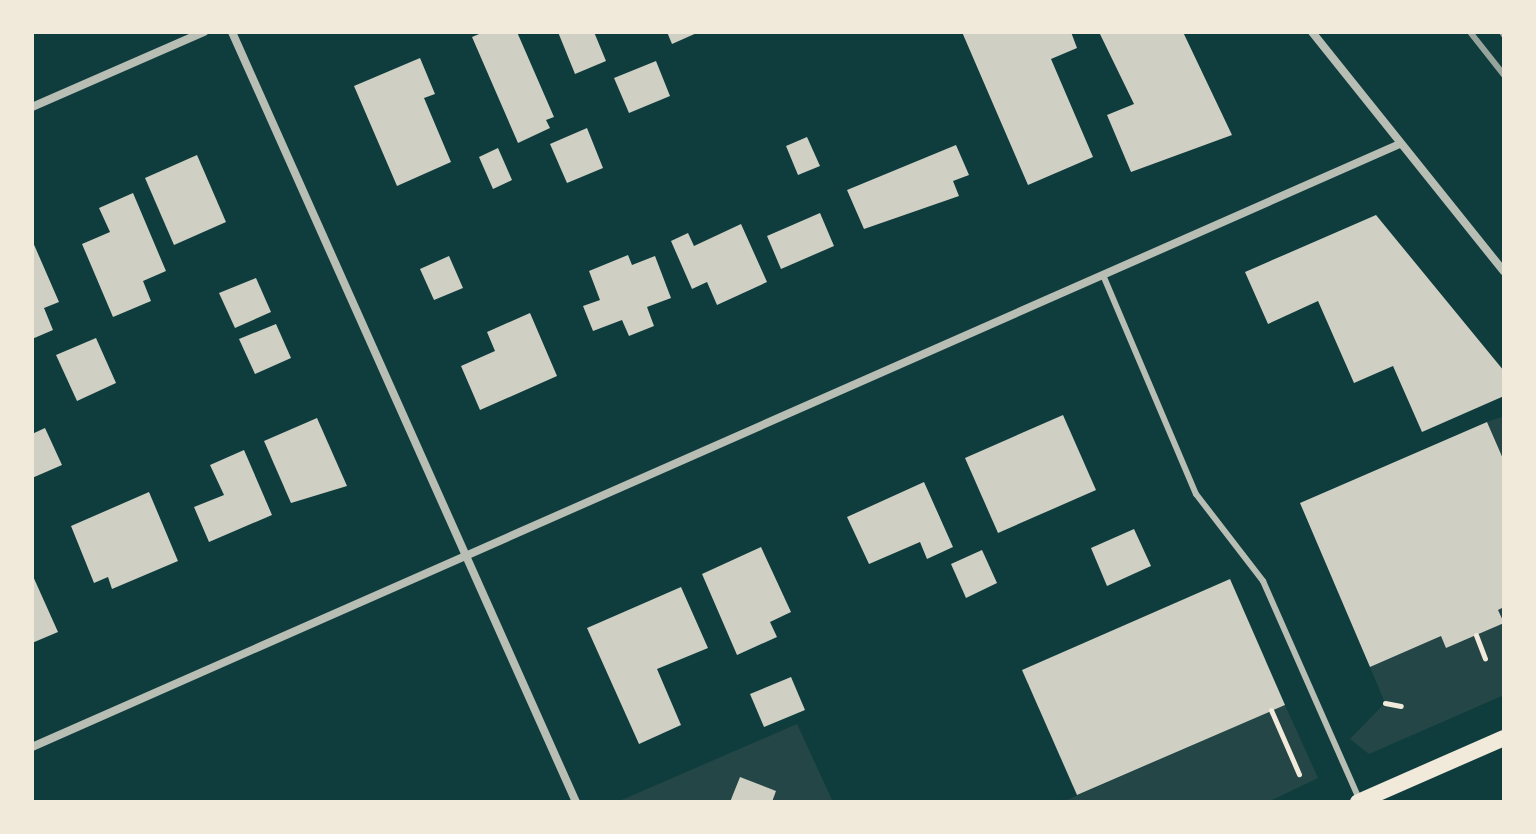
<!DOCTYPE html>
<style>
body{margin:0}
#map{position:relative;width:1536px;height:834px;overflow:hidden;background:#0f3d3e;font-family:"Open Sans",sans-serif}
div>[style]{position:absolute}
.green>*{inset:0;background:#244646}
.building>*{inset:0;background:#cfcfc3}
.path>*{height:5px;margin:-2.5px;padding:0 2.5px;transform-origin:2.5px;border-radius:2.5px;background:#f1e9da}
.service>*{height:6px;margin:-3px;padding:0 3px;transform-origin:3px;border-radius:3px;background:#b8beb3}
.minor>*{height:8px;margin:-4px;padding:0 4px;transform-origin:4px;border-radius:4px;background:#b8beb3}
.secondary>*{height:16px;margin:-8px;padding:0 8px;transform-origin:8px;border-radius:8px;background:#f1e9da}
.rail>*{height:6px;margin:-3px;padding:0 3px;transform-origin:3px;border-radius:3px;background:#97a49c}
span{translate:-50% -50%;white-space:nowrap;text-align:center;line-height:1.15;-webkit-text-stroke:6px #f1e9da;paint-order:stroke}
.frame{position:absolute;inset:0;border:34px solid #f1e9da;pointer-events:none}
</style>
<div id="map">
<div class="green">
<i style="clip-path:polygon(1504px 416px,1504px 461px,1487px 422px)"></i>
<i style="clip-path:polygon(1504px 607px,1504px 695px,1369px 754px,1350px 739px,1385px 703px,1370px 667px,1441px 636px,1503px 623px,1498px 610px)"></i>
<i style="clip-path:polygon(1285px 705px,1318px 778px,1268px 802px,1062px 802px)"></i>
<i style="clip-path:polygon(797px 724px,833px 802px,772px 802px,776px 791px,740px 777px,730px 802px,617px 802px)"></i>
</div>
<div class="building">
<i style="clip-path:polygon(484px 32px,517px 32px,554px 117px,546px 120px,550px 128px,518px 143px,472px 37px)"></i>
<i style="clip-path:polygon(558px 32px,594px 32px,606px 61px,575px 74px)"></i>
<i style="clip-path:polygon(667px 32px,699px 32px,672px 44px)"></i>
<i style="clip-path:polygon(962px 32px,1071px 32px,1077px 48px,1051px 59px,1093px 157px,1028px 185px)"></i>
<i style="clip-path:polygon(1099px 32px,1183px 32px,1232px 135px,1131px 172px,1107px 115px,1134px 104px)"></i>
<i style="clip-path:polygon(420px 58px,435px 94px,424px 98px,451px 162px,397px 186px,354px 86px)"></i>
<i style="clip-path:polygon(656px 61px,670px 96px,629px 113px,614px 78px)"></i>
<i style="clip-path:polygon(587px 128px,603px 168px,567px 183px,550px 144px)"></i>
<i style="clip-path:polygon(807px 137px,820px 166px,798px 175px,786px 146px)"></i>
<i style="clip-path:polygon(956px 145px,969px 175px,953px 181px,959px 196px,864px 229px,847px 190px)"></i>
<i style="clip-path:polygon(498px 148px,512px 180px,493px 189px,479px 157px)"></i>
<i style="clip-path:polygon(197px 155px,226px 222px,174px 245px,145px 178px)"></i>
<i style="clip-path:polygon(133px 193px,166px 271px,143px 281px,151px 301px,113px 317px,82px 244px,110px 232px,99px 208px)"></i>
<i style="clip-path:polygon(820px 213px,834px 246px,781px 269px,767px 236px)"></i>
<i style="clip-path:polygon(1376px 215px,1504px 371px,1504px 396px,1422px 432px,1393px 366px,1354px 383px,1318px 301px,1268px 324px,1245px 272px)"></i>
<i style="clip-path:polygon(741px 224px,767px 282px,717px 305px,707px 282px,692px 289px,671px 241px,688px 233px,694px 246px)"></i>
<i style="clip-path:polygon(32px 240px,59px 302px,44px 308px,53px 330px,32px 339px)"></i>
<i style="clip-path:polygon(628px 255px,632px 265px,655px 256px,671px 298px,647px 307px,654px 326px,629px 336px,622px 320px,593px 331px,583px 306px,600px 300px,589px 271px)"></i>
<i style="clip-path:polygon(449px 256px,463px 288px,434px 300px,420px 269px)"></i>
<i style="clip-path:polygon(256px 278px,271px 312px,235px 328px,219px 293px)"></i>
<i style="clip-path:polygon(530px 313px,557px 376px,480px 410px,461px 366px,495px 351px,487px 332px)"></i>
<i style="clip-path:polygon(276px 324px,291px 358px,255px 374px,239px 339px)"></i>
<i style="clip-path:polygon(96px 338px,116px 383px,77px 401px,56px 355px)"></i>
<i style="clip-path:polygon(1063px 415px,1096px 490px,998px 533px,965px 458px)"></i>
<i style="clip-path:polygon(317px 418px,347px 486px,291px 503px,264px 441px)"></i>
<i style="clip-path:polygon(1487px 422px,1504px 461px,1504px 607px,1498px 610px,1504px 623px,1446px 648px,1441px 636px,1370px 667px,1300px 503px)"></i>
<i style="clip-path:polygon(45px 428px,62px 465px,32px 478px,32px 434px)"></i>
<i style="clip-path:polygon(244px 450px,272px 515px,209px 542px,194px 507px,224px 495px,210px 465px)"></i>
<i style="clip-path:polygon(924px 482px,953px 547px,927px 559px,920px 542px,869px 564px,847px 517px)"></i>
<i style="clip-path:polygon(149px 492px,178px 561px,112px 589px,108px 577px,94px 583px,71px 526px)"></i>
<i style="clip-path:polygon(1134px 529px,1151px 566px,1107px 586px,1091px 548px)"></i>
<i style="clip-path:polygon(761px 547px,791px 612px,770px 622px,777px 637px,737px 655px,702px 574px)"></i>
<i style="clip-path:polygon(982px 550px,997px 583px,966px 598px,951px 564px)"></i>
<i style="clip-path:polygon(32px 574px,58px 632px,32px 643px)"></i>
<i style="clip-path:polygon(1230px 579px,1285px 705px,1077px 795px,1022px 670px)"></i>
<i style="clip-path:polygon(681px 587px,708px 648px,657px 669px,681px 725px,639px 744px,587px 628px)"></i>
<i style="clip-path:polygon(791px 677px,805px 710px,764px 727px,750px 694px)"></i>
<i style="clip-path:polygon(740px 777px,776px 791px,772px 802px,730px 802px)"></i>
</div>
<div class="path">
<i style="left:1476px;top:635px;width:25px;rotate:69deg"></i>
<i style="left:1385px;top:703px;width:16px;rotate:11deg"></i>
<i style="left:1271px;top:710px;width:70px;rotate:66.4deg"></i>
</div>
<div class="service">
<i style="left:1103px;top:275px;width:238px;rotate:67deg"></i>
<i style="left:1196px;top:494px;width:110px;rotate:52.4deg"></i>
<i style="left:1263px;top:581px;width:240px;rotate:66.2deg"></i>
</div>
<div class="minor">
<i style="left:232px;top:32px;width:843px;rotate:65.93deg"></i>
<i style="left:1312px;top:32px;width:307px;rotate:51.3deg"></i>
<i style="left:32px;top:107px;width:188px;rotate:-23.6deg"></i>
<i style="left:32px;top:747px;width:1495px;rotate:-23.79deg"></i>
</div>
<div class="secondary">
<i style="left:1358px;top:802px;width:159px;rotate:-23.7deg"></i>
</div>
<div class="rail">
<i style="left:1470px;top:32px;width:55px;rotate:51.7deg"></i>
<i style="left:1502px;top:32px;width:4px;rotate:56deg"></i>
</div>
<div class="frame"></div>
</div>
